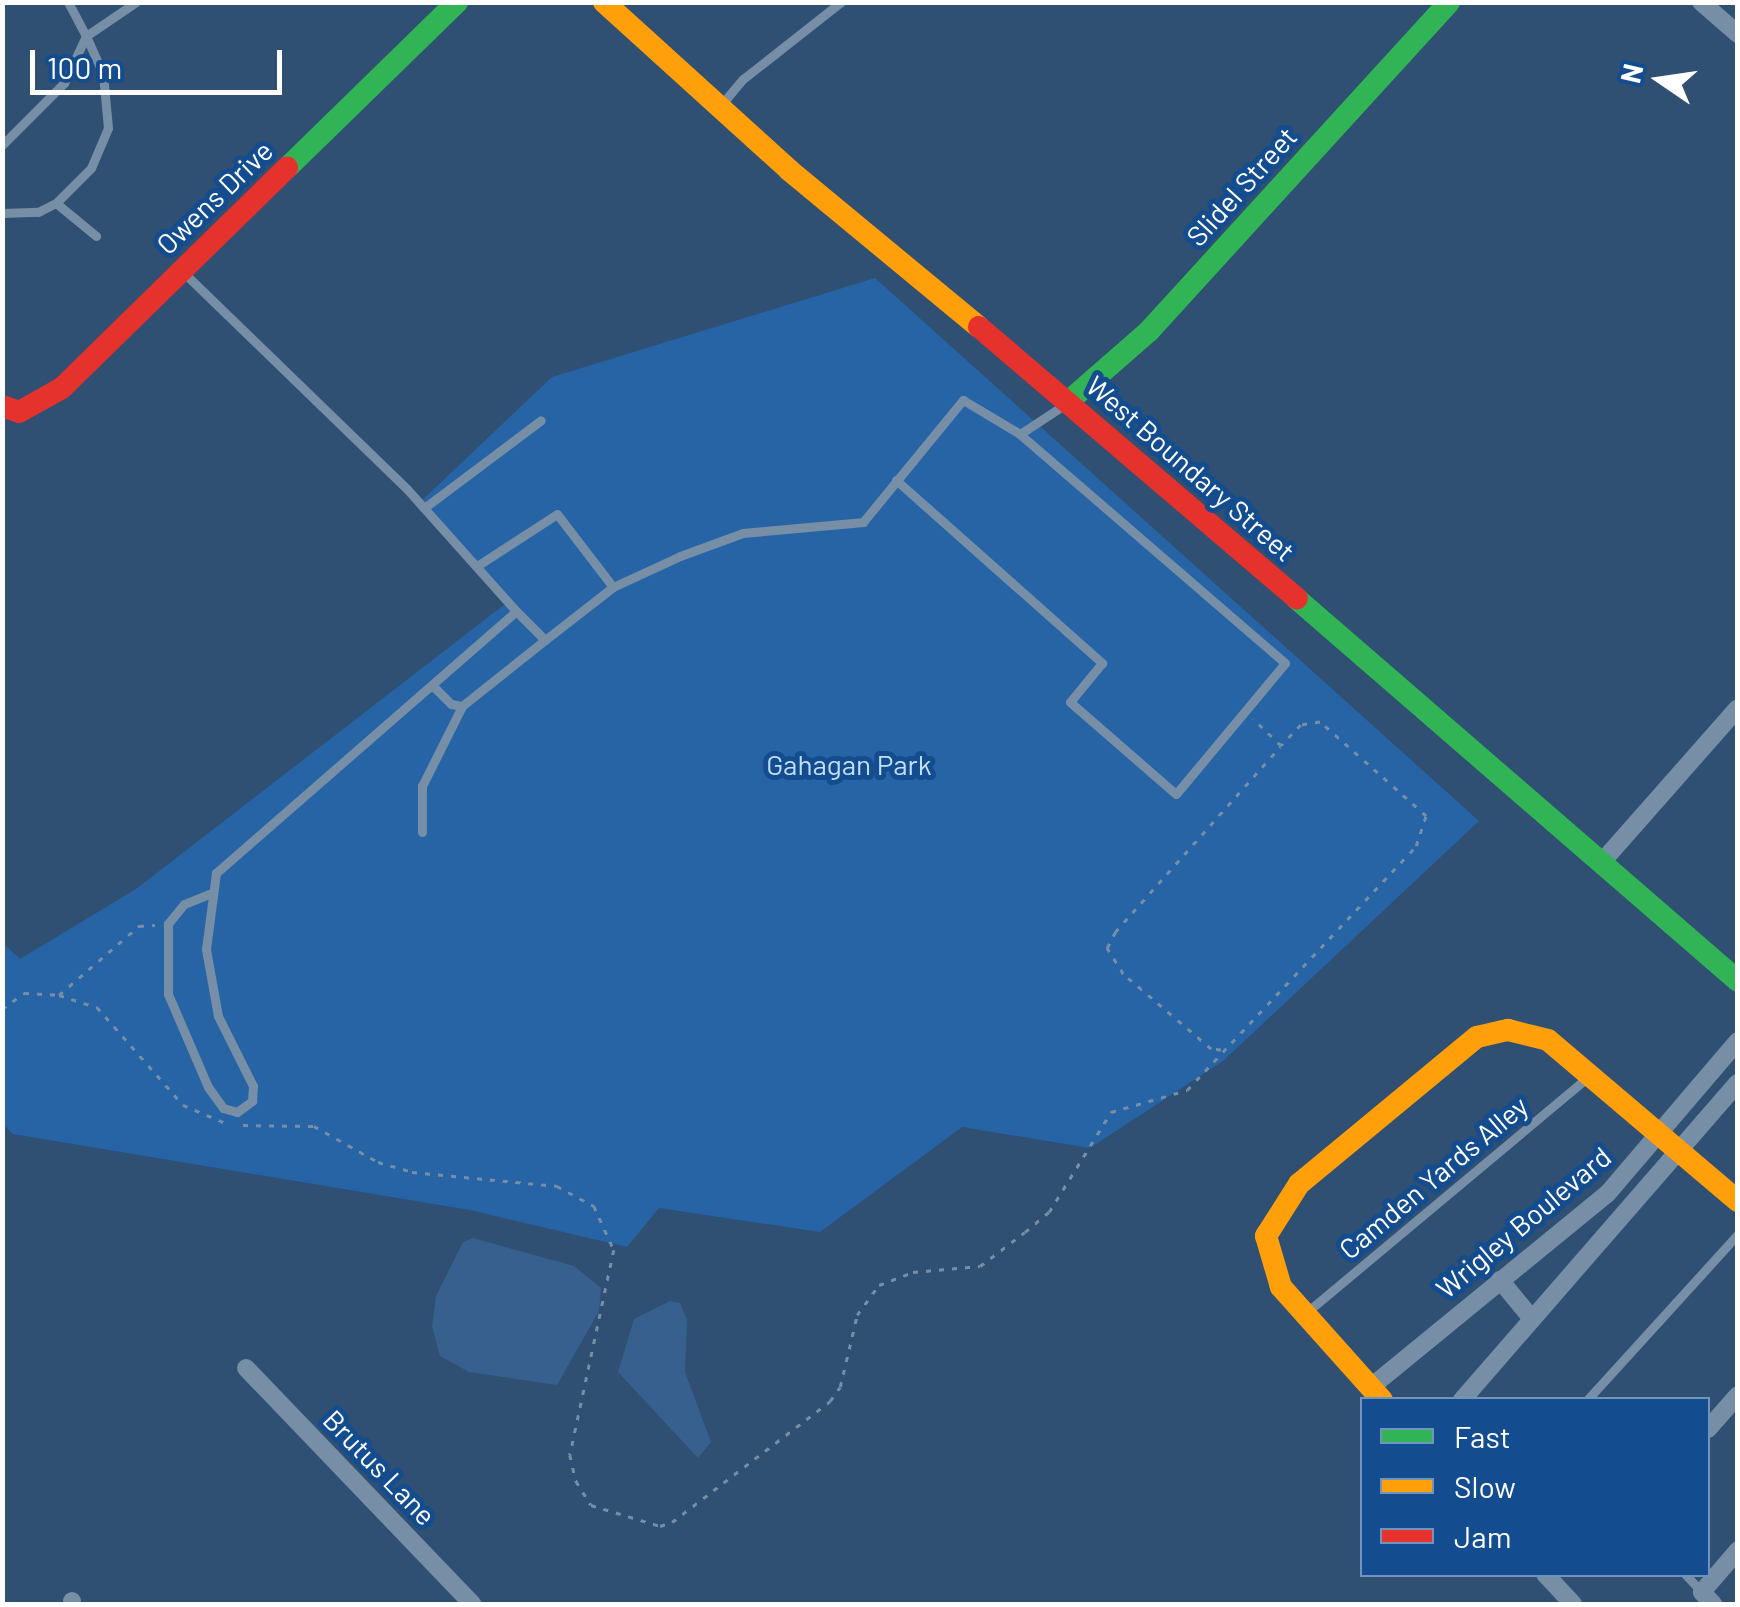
<!DOCTYPE html>
<style>
body{margin:0}
#map{position:relative;width:1740px;height:1607px;overflow:hidden;background:#2f4f73;font-family:Barlow,sans-serif}
div>[style]{position:absolute}
.green>*{inset:0;background:#2664a6}
.water>*{inset:0;background:#37608f}
.path>*{height:2.5px;margin-top:-1.25px;transform-origin:0;background:repeating-linear-gradient(90deg,#768ea6 0 5px,transparent 0 13px)}
.lane>*{height:9px;margin:-4.5px;padding:0 4.5px;transform-origin:4.5px;border-radius:4.5px;background:#768ea6}
.street>*{height:18px;margin:-9px;padding:0 9px;transform-origin:9px;border-radius:9px;background:#768ea6}
.fast>*{height:22px;margin:-11px;padding:0 11px;transform-origin:11px;border-radius:11px;background:#30b455}
.slow>*{height:22px;margin:-11px;padding:0 11px;transform-origin:11px;border-radius:11px;background:#ff9f0a}
.jam>*{height:22px;margin:-11px;padding:0 11px;transform-origin:11px;border-radius:11px;background:#e5322d}
span{translate:-50% -50%;white-space:nowrap;text-align:center;line-height:1.15;-webkit-text-stroke:10px #134d8f;paint-order:stroke}
.street-label{font-size:28px;color:#fff}
.park-label{font-size:28px;color:#c4dffc}
.frame{position:absolute;inset:0;border:5px solid #fff;pointer-events:none}
.legend{position:absolute;left:1360px;top:1397px;width:350px;height:180px;box-sizing:border-box;background:#134d8f;border:2px solid #7194bc;margin:0;padding:12px 18px;list-style:none;font-size:30px;color:#fff}
.legend li{display:flex;align-items:center;gap:20px;height:50px}
.legend b{width:50px;border:2px solid #7194bc}
.north{position:absolute;left:1610px;top:30px;width:100px;height:100px;-webkit-text-stroke:8px #134d8f;paint-order:stroke;rotate:283deg;font-size:28px;font-weight:700;line-height:40px;text-align:center;color:#fff}
.north::after{content:'';display:block;margin:auto;width:35px;height:45px;background:#fff;clip-path:polygon(50% 0,100% 100%,50% 72%,0 100%)}
.scale{position:absolute;left:30px;top:50px;width:252px;height:45px;box-sizing:border-box;border:5px solid #fff;border-top:0;padding-left:12px;font-size:30px;line-height:35px;white-space:nowrap;color:#fff;-webkit-text-stroke:8px #134d8f;paint-order:stroke}
</style>
<div id="map">
<div class="green">
<i style="clip-path:polygon(875px 278px,1479px 821px,1223px 1061px,1090px 1148px,962px 1127px,820px 1232px,659px 1208px,627px 1247px,470px 1210px,13px 1134px,3px 1124px,2px 942px,20px 959px,136px 889px,505px 604px,416px 506px,552px 377px)"></i>
</div>
<div class="water">
<i style="clip-path:polygon(473px 1238px,574px 1266px,601px 1288px,599px 1311px,557px 1385px,469px 1372px,440px 1356px,432px 1326px,436px 1296px,463px 1242px)"></i>
<i style="clip-path:polygon(670px 1301px,680px 1303px,687px 1320px,685px 1372px,711px 1442px,698px 1458px,618px 1372px,634px 1319px)"></i>
</div>
<div class="path">
<i style="left:59px;top:995px;width:40px;rotate:18deg"></i>
<i style="left:97px;top:1007px;width:130px;rotate:48.7deg"></i>
<i style="left:183px;top:1105px;width:51px;rotate:23.1deg"></i>
<i style="left:2px;top:1009px;width:27px;rotate:-36deg"></i>
<i style="left:24px;top:993px;width:35px;rotate:3deg"></i>
<i style="left:59px;top:995px;width:106px;rotate:-40.8deg"></i>
<i style="left:139px;top:926px;width:16px;rotate:-4deg"></i>
<i style="left:1221px;top:1050px;width:10px;rotate:-174deg"></i>
<i style="left:1211px;top:1049px;width:116px;rotate:-139.6deg"></i>
<i style="left:1123px;top:974px;width:31px;rotate:-122deg"></i>
<i style="left:1107px;top:948px;width:18px;rotate:-63deg"></i>
<i style="left:1115px;top:932px;width:248px;rotate:-48.3deg"></i>
<i style="left:243px;top:1125px;width:71px;rotate:0.8deg"></i>
<i style="left:314px;top:1126px;width:73px;rotate:29.4deg"></i>
<i style="left:378px;top:1162px;width:35px;rotate:16deg"></i>
<i style="left:412px;top:1172px;width:146px;rotate:5.5deg"></i>
<i style="left:557px;top:1186px;width:42px;rotate:28.4deg"></i>
<i style="left:594px;top:1206px;width:48px;rotate:65.6deg"></i>
<i style="left:614px;top:1250px;width:210px;rotate:102.1deg"></i>
<i style="left:570px;top:1455px;width:27px;rotate:77deg"></i>
<i style="left:576px;top:1481px;width:28px;rotate:58deg"></i>
<i style="left:591px;top:1505px;width:72px;rotate:16.9deg"></i>
<i style="left:660px;top:1526px;width:13px;rotate:-18deg"></i>
<i style="left:672px;top:1522px;width:199px;rotate:-37.4deg"></i>
<i style="left:830px;top:1401px;width:17px;rotate:-54deg"></i>
<i style="left:840px;top:1387px;width:74px;rotate:-76.7deg"></i>
<i style="left:857px;top:1315px;width:37px;rotate:-54deg"></i>
<i style="left:879px;top:1285px;width:36px;rotate:-21deg"></i>
<i style="left:913px;top:1272px;width:67px;rotate:-5.1deg"></i>
<i style="left:980px;top:1266px;width:56px;rotate:-37.1deg"></i>
<i style="left:1025px;top:1232px;width:31px;rotate:-40deg"></i>
<i style="left:1049px;top:1212px;width:118px;rotate:-58.2deg"></i>
<i style="left:1111px;top:1112px;width:79px;rotate:-16.1deg"></i>
<i style="left:1187px;top:1090px;width:335px;rotate:-46.8deg"></i>
<i style="left:1416px;top:846px;width:32px;rotate:-72deg"></i>
<i style="left:1426px;top:816px;width:142px;rotate:-138.4deg"></i>
<i style="left:1320px;top:722px;width:19px;rotate:171deg"></i>
<i style="left:1301px;top:725px;width:29px;rotate:134deg"></i>
<i style="left:1281px;top:746px;width:39px;rotate:-136deg"></i>
</div>
<div class="lane">
<i style="left:721px;top:105px;width:34px;rotate:-50deg"></i>
<i style="left:743px;top:79px;width:125px;rotate:-38.2deg"></i>
<i style="left:2px;top:145px;width:88px;rotate:-45deg"></i>
<i style="left:64px;top:83px;width:52px;rotate:-64.9deg"></i>
<i style="left:86px;top:36px;width:38px;rotate:-118deg"></i>
<i style="left:56px;top:203px;width:49px;rotate:-45deg"></i>
<i style="left:91px;top:168px;width:43px;rotate:-67deg"></i>
<i style="left:108px;top:128px;width:54px;rotate:-95.3deg"></i>
<i style="left:103px;top:74px;width:42px;rotate:-114.1deg"></i>
<i style="left:86px;top:36px;width:60px;rotate:-34.2deg"></i>
<i style="left:2px;top:213px;width:36px;rotate:-2deg"></i>
<i style="left:38px;top:212px;width:20px;rotate:-27deg"></i>
<i style="left:56px;top:203px;width:52px;rotate:39.5deg"></i>
<i style="left:182px;top:271px;width:313px;rotate:44.1deg"></i>
<i style="left:407px;top:489px;width:164px;rotate:48.2deg"></i>
<i style="left:896px;top:480px;width:276px;rotate:41.6deg"></i>
<i style="left:1102px;top:663px;width:50px;rotate:129.4deg"></i>
<i style="left:1070px;top:702px;width:140px;rotate:41deg"></i>
<i style="left:1176px;top:794px;width:170px;rotate:-50.2deg"></i>
<i style="left:1285px;top:663px;width:350px;rotate:-139.2deg"></i>
<i style="left:424px;top:508px;width:146px;rotate:-36.9deg"></i>
<i style="left:477px;top:566px;width:95px;rotate:-33deg"></i>
<i style="left:557px;top:514px;width:92px;rotate:52.5deg"></i>
<i style="left:433px;top:686px;width:25px;rotate:45deg"></i>
<i style="left:451px;top:704px;width:11px;rotate:10deg"></i>
<i style="left:422px;top:832px;width:46px;rotate:-90deg"></i>
<i style="left:422px;top:786px;width:89px;rotate:-63.4deg"></i>
<i style="left:462px;top:706px;width:106px;rotate:-38.5deg"></i>
<i style="left:209px;top:894px;width:27px;rotate:158deg"></i>
<i style="left:184px;top:904px;width:26px;rotate:129deg"></i>
<i style="left:168px;top:924px;width:70px;rotate:90deg"></i>
<i style="left:168px;top:994px;width:101px;rotate:66.7deg"></i>
<i style="left:208px;top:1087px;width:26px;rotate:54deg"></i>
<i style="left:223px;top:1108px;width:15px;rotate:16deg"></i>
<i style="left:237px;top:1112px;width:19px;rotate:-36deg"></i>
<i style="left:252px;top:1101px;width:15px;rotate:-86deg"></i>
<i style="left:253px;top:1086px;width:78px;rotate:-116.6deg"></i>
<i style="left:218px;top:1016px;width:68px;rotate:-100.2deg"></i>
<i style="left:206px;top:949px;width:77px;rotate:-82.5deg"></i>
<i style="left:216px;top:873px;width:398px;rotate:-41.1deg"></i>
<i style="left:516px;top:611px;width:41px;rotate:45deg"></i>
<i style="left:545px;top:640px;width:86px;rotate:-37.9deg"></i>
<i style="left:613px;top:587px;width:74px;rotate:-24.8deg"></i>
<i style="left:680px;top:556px;width:67px;rotate:-20.1deg"></i>
<i style="left:743px;top:533px;width:121px;rotate:-5.2deg"></i>
<i style="left:863px;top:522px;width:158px;rotate:-50.7deg"></i>
<i style="left:963px;top:400px;width:66px;rotate:30.8deg"></i>
<i style="left:1020px;top:434px;width:56px;rotate:-33.4deg"></i>
<i style="left:1307px;top:1312px;width:369px;rotate:-39.9deg"></i>
<i style="left:1587px;top:1400px;width:224px;rotate:-47.7deg"></i>
<i style="left:1685px;top:1574px;width:25px;rotate:47deg"></i>
</div>
<div class="street">
<i style="left:1701px;top:2px;width:49px;rotate:40.9deg"></i>
<i style="left:1602px;top:862px;width:205px;rotate:-48.6deg"></i>
<i style="left:1500px;top:1280px;width:50px;rotate:50.6deg"></i>
<i style="left:246px;top:1368px;width:327px;rotate:46.2deg"></i>
<i style="left:1371px;top:1387px;width:306px;rotate:-39.3deg"></i>
<i style="left:1608px;top:1193px;width:200px;rotate:-49.5deg"></i>
<i style="left:1462px;top:1400px;width:420px;rotate:-49deg"></i>
<i style="left:1708px;top:1429px;width:45px;rotate:-48.6deg"></i>
<i style="left:1545px;top:1574px;width:41px;rotate:47deg"></i>
<i style="left:72px;top:1601px;width:3px;rotate:90deg"></i>
<i style="left:1713px;top:1604px;width:16px;rotate:-133deg"></i>
<i style="left:1702px;top:1592px;width:55px;rotate:-49.4deg"></i>
</div>
<div class="fast">
<i style="left:287px;top:168px;width:238px;rotate:-44.3deg"></i>
<i style="left:1069px;top:401px;width:106px;rotate:-41.2deg"></i>
<i style="left:1149px;top:331px;width:445px;rotate:-47.6deg"></i>
<i style="left:1297px;top:599px;width:583px;rotate:40.9deg"></i>
</div>
<div class="slow">
<i style="left:604px;top:2px;width:250px;rotate:42.2deg"></i>
<i style="left:789px;top:170px;width:246px;rotate:39.6deg"></i>
<i style="left:1382px;top:1400px;width:152px;rotate:-131.8deg"></i>
<i style="left:1281px;top:1287px;width:53px;rotate:-106.4deg"></i>
<i style="left:1266px;top:1236px;width:62px;rotate:-57.6deg"></i>
<i style="left:1299px;top:1184px;width:231px;rotate:-39.6deg"></i>
<i style="left:1477px;top:1037px;width:32px;rotate:-13deg"></i>
<i style="left:1508px;top:1030px;width:41px;rotate:14deg"></i>
<i style="left:1548px;top:1040px;width:249px;rotate:40.3deg"></i>
</div>
<div class="jam">
<i style="left:979px;top:327px;width:418px;rotate:40.5deg"></i>
<i style="left:2px;top:406px;width:18px;rotate:19deg"></i>
<i style="left:19px;top:412px;width:49px;rotate:-29.2deg"></i>
<i style="left:62px;top:388px;width:315px;rotate:-44.4deg"></i>
</div>
<div class="street-label">
<span style="left:1241px;top:186px;rotate:-48deg">Slidel Street</span>
<span style="left:214px;top:197px;rotate:-44deg">Owens Drive</span>
<span style="left:1191px;top:468px;rotate:41deg">West Boundary Street</span>
<span style="left:1433px;top:1177px;rotate:-40deg">Camden Yards Alley</span>
<span style="left:1523px;top:1222px;rotate:-40deg">Wrigley Boulevard</span>
<span style="left:380px;top:1467px;rotate:46deg">Brutus Lane</span>
</div>
<div class="park-label">
<span style="left:849px;top:764px">Gahagan Park</span>
</div>
<div class="frame"></div>
<ul class="legend">
<li><b style="height:12px;background:#30b455"></b>Fast</li>
<li><b style="height:12px;background:#ff9f0a"></b>Slow</li>
<li><b style="height:12px;background:#e5322d"></b>Jam</li>
</ul>
<div class="north">N</div>
<div class="scale">100 m</div>
</div>
